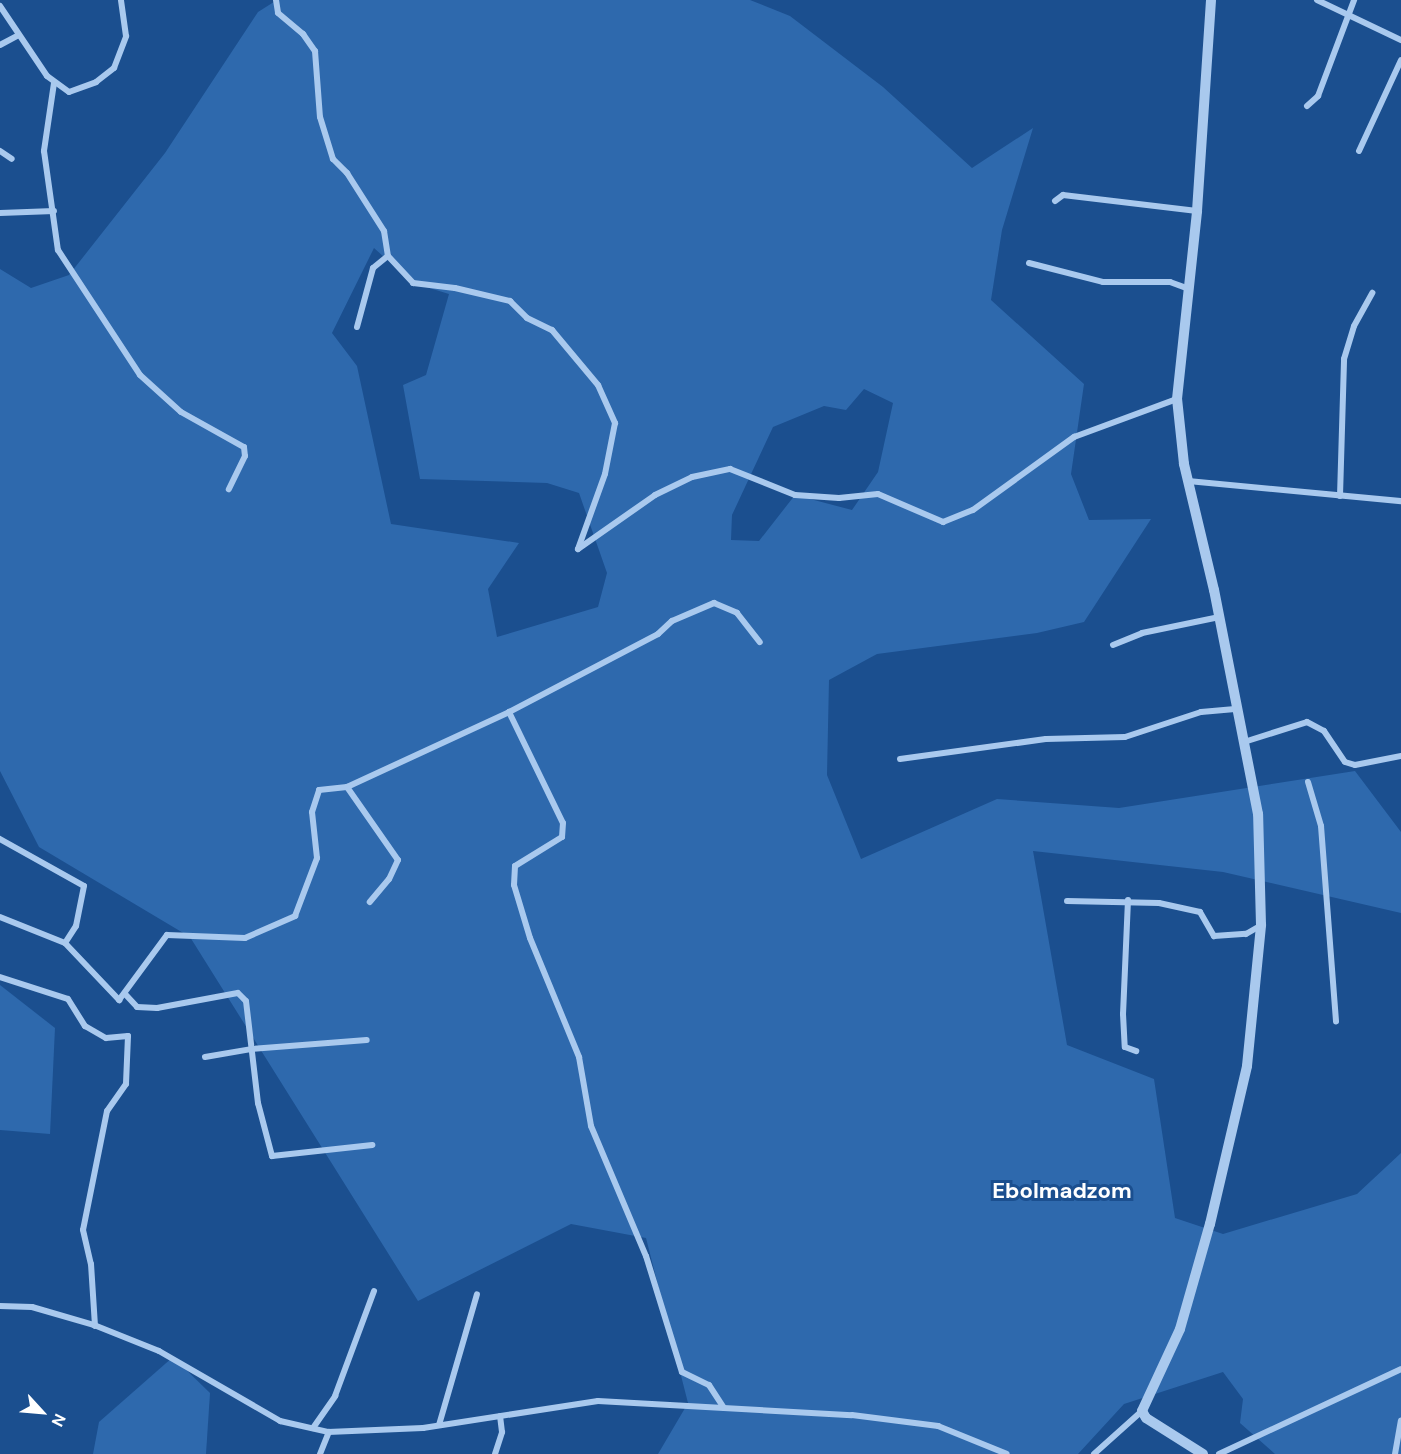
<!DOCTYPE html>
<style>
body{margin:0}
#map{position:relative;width:1401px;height:1454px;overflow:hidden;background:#1b4f8f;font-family:"DM Sans",sans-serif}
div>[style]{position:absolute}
.green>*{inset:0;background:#2e69ad}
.minor>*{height:6px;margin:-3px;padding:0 3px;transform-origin:3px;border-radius:3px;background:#a9c9ee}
.tertiary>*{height:10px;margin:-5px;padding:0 5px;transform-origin:5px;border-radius:5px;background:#a9c9ee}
span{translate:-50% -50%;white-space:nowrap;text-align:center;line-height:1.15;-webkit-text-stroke:6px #1b4f8f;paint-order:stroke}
.quarter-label{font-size:22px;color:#fff;font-weight:700}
.north{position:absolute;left:12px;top:1382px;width:60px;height:60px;-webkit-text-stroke:4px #1b4f8f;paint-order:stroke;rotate:116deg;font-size:16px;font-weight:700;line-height:24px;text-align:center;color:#fff}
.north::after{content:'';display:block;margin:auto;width:21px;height:27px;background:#fff;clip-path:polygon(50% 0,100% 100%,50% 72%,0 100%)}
</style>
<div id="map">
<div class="green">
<i style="clip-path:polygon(evenodd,277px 0,750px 0,790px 16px,883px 87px,972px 168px,1033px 128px,1002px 230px,991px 300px,1084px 384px,1071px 474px,1089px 520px,1151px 519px,1084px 622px,1037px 633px,877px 654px,829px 680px,827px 775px,861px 859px,997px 799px,1119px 808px,1355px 771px,1401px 832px,1401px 913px,1223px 872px,1033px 851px,1067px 1045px,1154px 1079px,1175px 1218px,1223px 1234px,1357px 1194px,1401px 1153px,1401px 1454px,1275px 1454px,1240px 1423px,1243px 1399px,1223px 1372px,1124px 1404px,1078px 1454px,658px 1454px,688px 1403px,646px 1238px,571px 1224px,418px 1301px,190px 937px,39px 847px,0 771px,0 269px,31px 288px,69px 275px,165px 153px,258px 12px,277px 0,374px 248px,413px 283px,449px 294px,426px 375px,403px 385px,420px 479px,547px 483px,579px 493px,607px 573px,598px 607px,497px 637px,488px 589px,519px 543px,391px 524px,357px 366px,332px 333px,374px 248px,277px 0,864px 389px,893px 403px,878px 472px,852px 510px,795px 495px,759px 541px,731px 540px,732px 515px,773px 427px,824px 406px,846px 410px,864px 389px)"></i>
<i style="clip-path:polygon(0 985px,55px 1028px,50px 1134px,0 1130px)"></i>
<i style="clip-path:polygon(173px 1357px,210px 1393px,206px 1454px,93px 1454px,99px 1422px)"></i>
</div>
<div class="minor">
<i style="left:276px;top:0;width:13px;rotate:81deg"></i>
<i style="left:278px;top:13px;width:33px;rotate:40deg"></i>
<i style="left:303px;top:34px;width:21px;rotate:55deg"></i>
<i style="left:315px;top:51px;width:66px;rotate:85.7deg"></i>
<i style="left:320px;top:117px;width:44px;rotate:72.8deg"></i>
<i style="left:333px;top:159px;width:20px;rotate:45deg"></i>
<i style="left:347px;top:173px;width:69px;rotate:57.5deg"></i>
<i style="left:384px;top:231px;width:25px;rotate:81deg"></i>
<i style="left:388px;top:256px;width:37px;rotate:47deg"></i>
<i style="left:413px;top:283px;width:42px;rotate:6.8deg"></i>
<i style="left:455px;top:288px;width:57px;rotate:13.3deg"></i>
<i style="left:510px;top:301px;width:24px;rotate:45deg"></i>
<i style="left:527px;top:318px;width:28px;rotate:26deg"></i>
<i style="left:552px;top:330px;width:72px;rotate:50.1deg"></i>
<i style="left:598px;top:385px;width:42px;rotate:65.9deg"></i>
<i style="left:615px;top:423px;width:52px;rotate:101.1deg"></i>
<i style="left:605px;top:474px;width:80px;rotate:109.8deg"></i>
<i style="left:578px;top:549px;width:94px;rotate:-35deg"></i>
<i style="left:655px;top:495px;width:41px;rotate:-25.9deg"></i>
<i style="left:692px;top:477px;width:39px;rotate:-12deg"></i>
<i style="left:730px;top:469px;width:70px;rotate:21.8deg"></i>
<i style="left:795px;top:495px;width:44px;rotate:3.9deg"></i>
<i style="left:839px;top:498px;width:39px;rotate:-6deg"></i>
<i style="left:878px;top:494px;width:71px;rotate:23.3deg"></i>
<i style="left:943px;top:522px;width:32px;rotate:-22deg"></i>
<i style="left:973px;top:510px;width:125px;rotate:-35.9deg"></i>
<i style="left:1074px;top:437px;width:110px;rotate:-20.3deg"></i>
<i style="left:1317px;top:0;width:93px;rotate:25.5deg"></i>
<i style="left:0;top:6px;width:84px;rotate:56.1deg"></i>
<i style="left:47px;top:76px;width:27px;rotate:36deg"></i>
<i style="left:69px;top:92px;width:29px;rotate:-20deg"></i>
<i style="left:96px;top:82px;width:23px;rotate:-38deg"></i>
<i style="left:114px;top:68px;width:34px;rotate:-69deg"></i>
<i style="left:126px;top:36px;width:36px;rotate:-98deg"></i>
<i style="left:0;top:45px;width:21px;rotate:-28deg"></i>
<i style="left:54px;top:83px;width:69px;rotate:98.4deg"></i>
<i style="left:44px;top:151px;width:100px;rotate:82deg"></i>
<i style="left:58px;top:250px;width:149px;rotate:56.7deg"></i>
<i style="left:140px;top:375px;width:55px;rotate:42.1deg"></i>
<i style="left:181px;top:412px;width:72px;rotate:29.1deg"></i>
<i style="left:244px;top:447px;width:9px;rotate:84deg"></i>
<i style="left:245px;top:456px;width:37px;rotate:116deg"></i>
<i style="left:1307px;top:106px;width:15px;rotate:-42deg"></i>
<i style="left:1318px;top:96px;width:103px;rotate:-69.4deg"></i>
<i style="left:0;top:151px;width:14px;rotate:34deg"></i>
<i style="left:1359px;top:151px;width:100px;rotate:-65.2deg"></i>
<i style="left:1055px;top:201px;width:10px;rotate:-37deg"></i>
<i style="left:1063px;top:195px;width:135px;rotate:6.8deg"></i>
<i style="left:0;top:213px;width:54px;rotate:-2.1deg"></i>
<i style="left:1029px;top:263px;width:76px;rotate:14.4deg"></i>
<i style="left:1103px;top:282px;width:67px"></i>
<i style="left:1170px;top:282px;width:20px;rotate:20deg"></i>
<i style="left:357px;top:327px;width:61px;rotate:-74.8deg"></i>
<i style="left:373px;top:268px;width:19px;rotate:-39deg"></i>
<i style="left:1188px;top:481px;width:214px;rotate:5.4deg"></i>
<i style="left:1340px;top:496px;width:137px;rotate:-88.3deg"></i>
<i style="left:1344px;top:359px;width:34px;rotate:-73deg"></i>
<i style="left:1354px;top:326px;width:38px;rotate:-61deg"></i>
<i style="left:1113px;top:645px;width:31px;rotate:-22deg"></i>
<i style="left:1142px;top:633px;width:79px;rotate:-11.7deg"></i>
<i style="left:509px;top:712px;width:123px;rotate:64.1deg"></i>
<i style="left:563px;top:823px;width:14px;rotate:94deg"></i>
<i style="left:562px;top:837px;width:55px;rotate:148.3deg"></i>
<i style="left:515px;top:866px;width:19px;rotate:93deg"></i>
<i style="left:514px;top:885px;width:55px;rotate:73.2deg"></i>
<i style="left:530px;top:938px;width:129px;rotate:67.6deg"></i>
<i style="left:579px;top:1057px;width:70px;rotate:80.1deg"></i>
<i style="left:591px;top:1126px;width:141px;rotate:67.1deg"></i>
<i style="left:646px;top:1256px;width:121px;rotate:72.8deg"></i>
<i style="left:682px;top:1372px;width:30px;rotate:26deg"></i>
<i style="left:709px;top:1385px;width:27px;rotate:57deg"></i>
<i style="left:1244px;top:742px;width:66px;rotate:-17.6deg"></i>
<i style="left:1307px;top:722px;width:19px;rotate:28deg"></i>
<i style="left:1324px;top:731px;width:37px;rotate:56deg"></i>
<i style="left:1345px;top:762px;width:10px;rotate:17deg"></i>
<i style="left:1355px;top:765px;width:47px;rotate:-11.1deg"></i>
<i style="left:900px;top:759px;width:147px;rotate:-7.8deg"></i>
<i style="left:1046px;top:739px;width:79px;rotate:-1.5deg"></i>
<i style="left:1125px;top:737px;width:80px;rotate:-18.2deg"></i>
<i style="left:1201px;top:712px;width:37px;rotate:-5deg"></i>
<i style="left:1308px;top:782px;width:46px;rotate:73.5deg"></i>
<i style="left:1321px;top:826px;width:196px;rotate:85.6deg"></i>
<i style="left:347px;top:787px;width:89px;rotate:55.1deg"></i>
<i style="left:398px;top:860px;width:21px;rotate:115deg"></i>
<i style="left:389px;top:879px;width:30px;rotate:130deg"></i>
<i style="left:0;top:839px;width:96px;rotate:29.2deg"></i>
<i style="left:84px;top:886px;width:41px;rotate:101.3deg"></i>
<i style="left:76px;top:926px;width:20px;rotate:123deg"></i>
<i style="left:1128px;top:900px;width:114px;rotate:92.5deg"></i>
<i style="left:1123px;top:1014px;width:33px;rotate:87deg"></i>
<i style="left:1125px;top:1047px;width:12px;rotate:20deg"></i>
<i style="left:1067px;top:901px;width:92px;rotate:1.2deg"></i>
<i style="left:1159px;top:903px;width:42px;rotate:12.4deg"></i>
<i style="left:1200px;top:912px;width:28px;rotate:60deg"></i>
<i style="left:1214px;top:936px;width:32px;rotate:-4deg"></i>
<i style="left:1246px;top:934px;width:16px;rotate:-30deg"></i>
<i style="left:0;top:917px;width:70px;rotate:21.8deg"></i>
<i style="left:65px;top:943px;width:79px;rotate:46.5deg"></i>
<i style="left:119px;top:1000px;width:81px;rotate:-53.6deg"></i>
<i style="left:167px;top:935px;width:78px;rotate:2.2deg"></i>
<i style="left:245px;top:938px;width:55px;rotate:-23.7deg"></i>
<i style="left:295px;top:916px;width:62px;rotate:-69.2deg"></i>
<i style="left:317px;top:858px;width:46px;rotate:-96.2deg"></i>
<i style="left:312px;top:812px;width:23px;rotate:-72deg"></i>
<i style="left:319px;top:790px;width:28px;rotate:-6deg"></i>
<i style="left:347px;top:787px;width:179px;rotate:-24.8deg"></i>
<i style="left:509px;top:712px;width:168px;rotate:-27.6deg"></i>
<i style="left:658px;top:634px;width:19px;rotate:-43deg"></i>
<i style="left:672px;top:621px;width:46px;rotate:-23.2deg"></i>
<i style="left:714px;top:603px;width:25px;rotate:23deg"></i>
<i style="left:737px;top:613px;width:37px;rotate:52deg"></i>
<i style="left:0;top:977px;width:71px;rotate:17.9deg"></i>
<i style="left:68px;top:999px;width:32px;rotate:58deg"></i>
<i style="left:85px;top:1026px;width:24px;rotate:30deg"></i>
<i style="left:106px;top:1038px;width:22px;rotate:-5deg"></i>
<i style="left:128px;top:1036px;width:48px;rotate:92.4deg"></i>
<i style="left:126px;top:1084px;width:33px;rotate:125deg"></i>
<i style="left:107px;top:1111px;width:121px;rotate:101.4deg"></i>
<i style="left:83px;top:1230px;width:35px;rotate:77deg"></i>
<i style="left:91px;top:1264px;width:62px;rotate:86.3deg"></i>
<i style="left:126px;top:995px;width:16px;rotate:47deg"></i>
<i style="left:137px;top:1007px;width:20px;rotate:3deg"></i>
<i style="left:157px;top:1008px;width:82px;rotate:-10.5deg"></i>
<i style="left:238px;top:993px;width:11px;rotate:45deg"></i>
<i style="left:246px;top:1001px;width:103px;rotate:83.3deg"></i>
<i style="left:258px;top:1103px;width:55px;rotate:75.2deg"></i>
<i style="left:272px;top:1156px;width:101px;rotate:-6.3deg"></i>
<i style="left:205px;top:1057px;width:48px;rotate:-9.7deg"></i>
<i style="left:252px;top:1049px;width:115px;rotate:-4.5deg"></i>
<i style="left:0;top:1306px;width:32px;rotate:2deg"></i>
<i style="left:32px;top:1307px;width:65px;rotate:16.2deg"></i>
<i style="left:94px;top:1325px;width:70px;rotate:21.8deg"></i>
<i style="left:159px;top:1351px;width:140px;rotate:30deg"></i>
<i style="left:280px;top:1421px;width:49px;rotate:12.9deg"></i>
<i style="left:328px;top:1432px;width:95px;rotate:-2.4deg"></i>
<i style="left:423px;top:1428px;width:177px;rotate:-8.8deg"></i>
<i style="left:598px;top:1401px;width:254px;rotate:3.2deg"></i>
<i style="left:852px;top:1415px;width:87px;rotate:7.3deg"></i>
<i style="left:938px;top:1426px;width:74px;rotate:22.1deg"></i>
<i style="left:439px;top:1425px;width:136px;rotate:-73.8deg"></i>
<i style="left:313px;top:1428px;width:39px;rotate:-55deg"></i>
<i style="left:335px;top:1396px;width:112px;rotate:-69.6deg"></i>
<i style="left:320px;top:1454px;width:24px;rotate:-68deg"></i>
<i style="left:495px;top:1454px;width:23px;rotate:-72deg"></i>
<i style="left:502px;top:1432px;width:16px;rotate:-97deg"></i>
<i style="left:1094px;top:1454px;width:64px;rotate:-41.9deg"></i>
<i style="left:1219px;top:1454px;width:201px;rotate:-25deg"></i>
<i style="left:1395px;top:1454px;width:34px;rotate:-80deg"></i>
</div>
<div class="tertiary">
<i style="left:1203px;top:1454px;width:67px;rotate:-147.7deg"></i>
<i style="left:1146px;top:1418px;width:8px;rotate:-120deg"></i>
<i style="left:1142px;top:1411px;width:90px;rotate:-65.1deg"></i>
<i style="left:1180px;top:1329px;width:109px;rotate:-74.1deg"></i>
<i style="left:1210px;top:1224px;width:162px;rotate:-76.8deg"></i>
<i style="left:1247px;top:1066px;width:142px;rotate:-84.3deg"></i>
<i style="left:1261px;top:925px;width:111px;rotate:-91.5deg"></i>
<i style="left:1258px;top:814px;width:228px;rotate:-101.1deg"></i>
<i style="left:1214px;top:590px;width:130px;rotate:-103.4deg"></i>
<i style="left:1184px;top:464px;width:65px;rotate:-96.1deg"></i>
<i style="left:1177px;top:399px;width:189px;rotate:-83.9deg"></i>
<i style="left:1197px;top:211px;width:211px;rotate:-86.2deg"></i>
</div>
<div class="quarter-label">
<span style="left:1062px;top:1191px">Ebolmadzom</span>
</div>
<div class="north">N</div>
</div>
